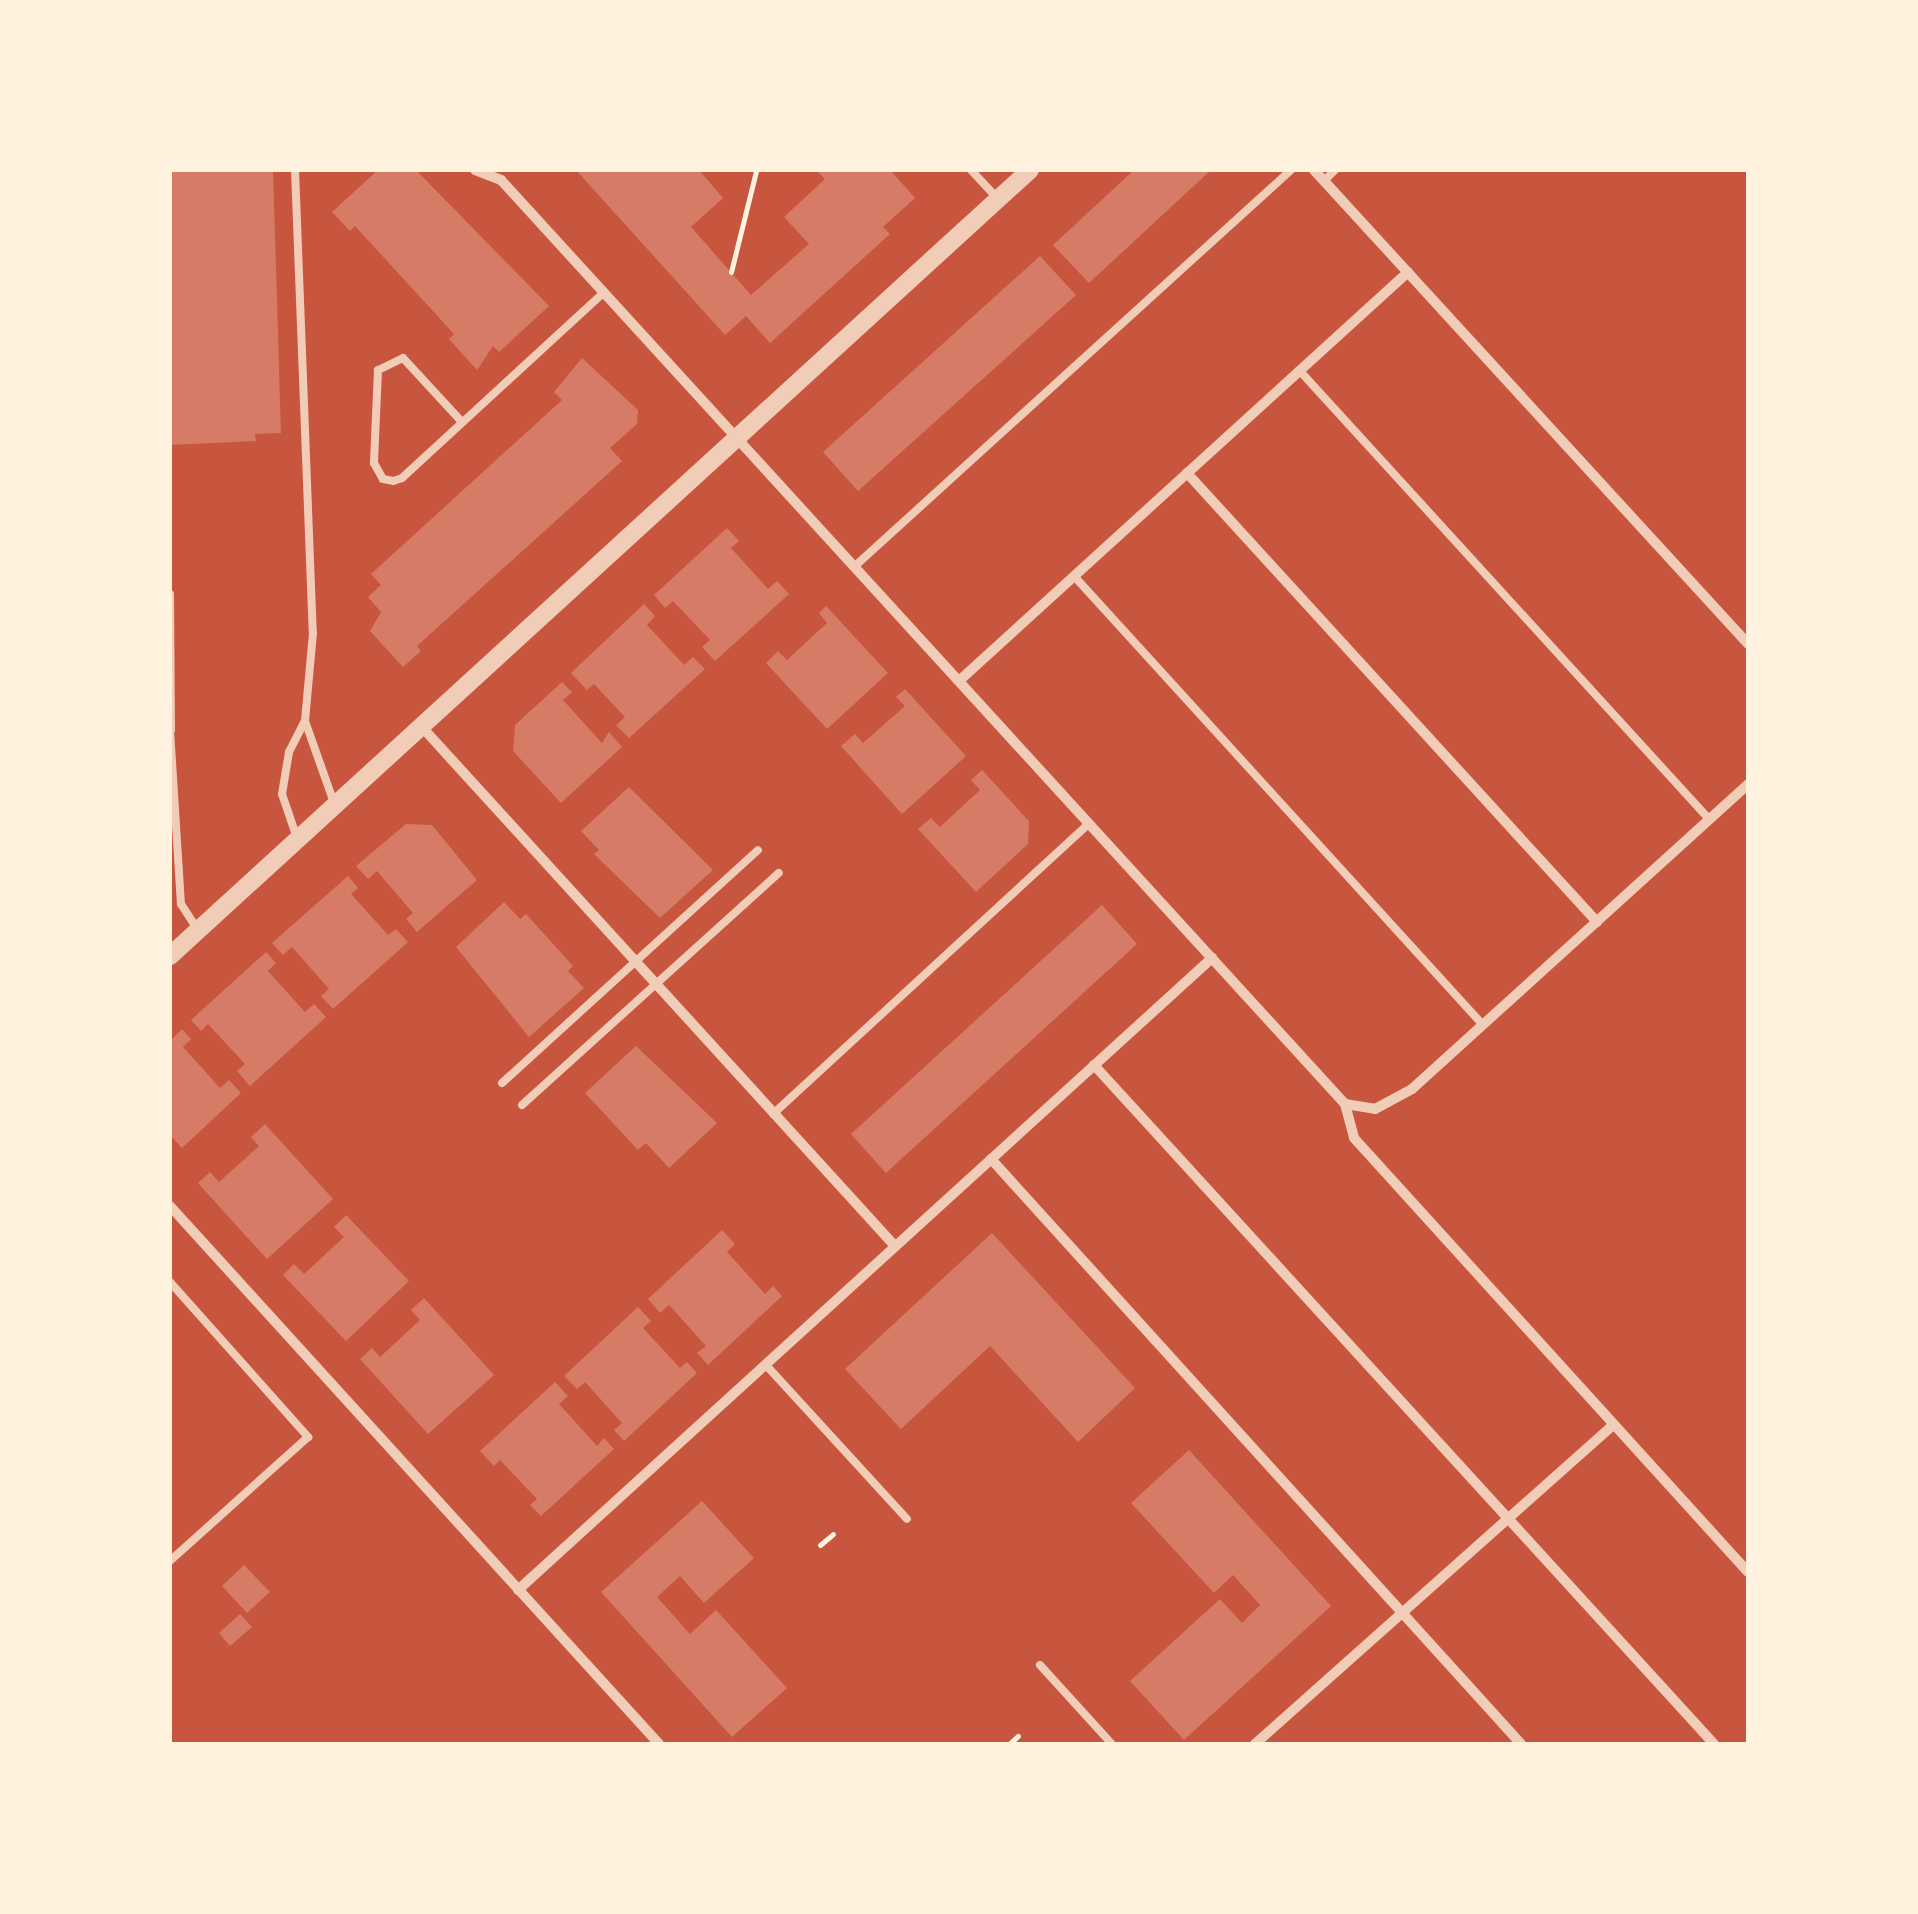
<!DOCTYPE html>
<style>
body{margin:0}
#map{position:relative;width:1918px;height:1914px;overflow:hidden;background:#c8553d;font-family:Roboto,sans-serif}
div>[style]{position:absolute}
.building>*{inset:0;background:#d67c66}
.path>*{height:5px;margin:-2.5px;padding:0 2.5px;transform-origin:2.5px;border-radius:2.5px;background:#fff3e0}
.service>*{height:8px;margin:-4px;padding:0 4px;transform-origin:4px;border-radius:4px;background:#f1ccb7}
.minor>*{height:10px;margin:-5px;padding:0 5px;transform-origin:5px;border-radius:5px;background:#f1ccb7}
.tertiary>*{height:18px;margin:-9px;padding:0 9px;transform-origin:9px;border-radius:9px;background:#f1ccb7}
span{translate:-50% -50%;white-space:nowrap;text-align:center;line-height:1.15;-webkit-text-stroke:8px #fff3e0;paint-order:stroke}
.frame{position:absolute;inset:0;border:172px solid #fff3e0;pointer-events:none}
</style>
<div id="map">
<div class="building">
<i style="clip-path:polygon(170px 170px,273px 170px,281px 433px,255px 434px,256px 441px,170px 445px)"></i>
<i style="clip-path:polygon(378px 170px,416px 170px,549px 306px,499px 352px,493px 346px,477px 370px,449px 339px,454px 334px,355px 226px,350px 231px,332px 212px)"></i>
<i style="clip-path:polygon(576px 170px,699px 170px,723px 198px,691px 227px,751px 295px,809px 244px,784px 217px,825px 179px,816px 170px,890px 170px,915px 198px,883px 227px,890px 234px,770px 343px,746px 316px,725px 335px)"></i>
<i style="clip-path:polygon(1134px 170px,1211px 170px,1089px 283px,1053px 245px)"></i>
<i style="clip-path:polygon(1040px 256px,1076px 295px,858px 491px,823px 452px)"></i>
<i style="clip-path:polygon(582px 358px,638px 410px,637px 424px,610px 448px,622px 461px,417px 646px,421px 651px,403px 667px,370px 631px,381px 612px,368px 597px,381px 585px,371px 574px,562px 400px,554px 392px)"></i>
<i style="clip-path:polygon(727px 528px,739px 541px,731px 548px,768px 589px,777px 581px,789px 594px,715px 661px,702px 647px,710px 640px,673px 601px,665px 608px,654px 595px)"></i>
<i style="clip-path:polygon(644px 604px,655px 616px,647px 625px,684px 665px,693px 657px,705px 669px,629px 738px,616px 725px,625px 717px,594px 684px,587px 690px,571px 673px)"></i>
<i style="clip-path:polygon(826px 606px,888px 673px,827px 729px,766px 663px,778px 651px,787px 660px,827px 623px,819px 613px)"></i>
<i style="clip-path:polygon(562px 682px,572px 692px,563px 700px,602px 743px,609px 732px,622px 747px,561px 803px,513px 751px,515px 725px)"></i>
<i style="clip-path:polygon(905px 689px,966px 756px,902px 814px,841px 746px,855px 734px,863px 743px,905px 706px,896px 697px)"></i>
<i style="clip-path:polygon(982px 770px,1029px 821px,1028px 844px,976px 892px,918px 829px,931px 818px,940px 827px,980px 790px,971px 780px)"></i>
<i style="clip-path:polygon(629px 787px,713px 870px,660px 918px,594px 854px,599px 850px,581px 831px)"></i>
<i style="clip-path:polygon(406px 824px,432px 825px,477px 880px,417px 932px,406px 919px,413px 913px,377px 871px,368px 879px,356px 866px)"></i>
<i style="clip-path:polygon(348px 876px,358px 888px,351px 894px,388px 935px,396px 929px,408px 942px,333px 1009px,321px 996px,329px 989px,292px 947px,283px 955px,272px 943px)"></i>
<i style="clip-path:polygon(504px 902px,520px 919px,526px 914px,573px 966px,568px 971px,584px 988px,529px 1037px,456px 947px)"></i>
<i style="clip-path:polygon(1102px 905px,1137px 944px,886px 1173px,851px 1134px)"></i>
<i style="clip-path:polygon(266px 952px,276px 963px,268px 971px,305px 1012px,314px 1004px,326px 1017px,250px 1086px,237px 1071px,245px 1064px,208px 1024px,201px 1031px,191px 1020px)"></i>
<i style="clip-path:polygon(182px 1029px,191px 1039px,183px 1047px,220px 1088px,229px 1080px,241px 1093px,182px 1148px,170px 1135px,170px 1041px)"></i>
<i style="clip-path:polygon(636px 1046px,717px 1123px,669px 1168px,646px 1143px,638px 1150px,585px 1093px)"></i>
<i style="clip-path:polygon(265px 1124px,333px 1199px,267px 1259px,198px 1183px,210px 1172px,219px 1182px,259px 1146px,251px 1137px)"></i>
<i style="clip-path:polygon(346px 1215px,409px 1281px,346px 1341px,283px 1275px,294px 1264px,304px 1274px,344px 1237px,334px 1227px)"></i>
<i style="clip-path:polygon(722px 1230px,735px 1244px,727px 1252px,765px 1294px,773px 1286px,782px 1296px,708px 1365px,697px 1353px,706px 1346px,669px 1305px,660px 1313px,648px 1299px)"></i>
<i style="clip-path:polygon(992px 1233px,1135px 1388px,1078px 1442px,990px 1346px,901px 1429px,845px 1369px)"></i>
<i style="clip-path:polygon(424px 1298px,494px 1375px,428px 1434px,360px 1359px,372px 1348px,380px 1357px,420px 1320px,411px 1310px)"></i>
<i style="clip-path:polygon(638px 1307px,651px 1321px,643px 1328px,680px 1368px,687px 1362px,697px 1373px,624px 1441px,614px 1430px,622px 1423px,585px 1382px,577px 1389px,564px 1376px)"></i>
<i style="clip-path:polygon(555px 1382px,568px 1396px,559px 1404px,597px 1446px,604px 1438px,614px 1449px,541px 1516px,530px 1505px,537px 1499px,500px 1460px,494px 1466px,480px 1451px)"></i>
<i style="clip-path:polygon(1189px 1450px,1331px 1606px,1184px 1740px,1130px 1681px,1220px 1599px,1242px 1623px,1260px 1605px,1233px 1575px,1214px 1593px,1131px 1503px)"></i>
<i style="clip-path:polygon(702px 1501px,754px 1558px,704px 1603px,680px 1576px,657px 1597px,690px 1634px,716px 1610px,787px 1688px,732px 1737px,601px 1592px)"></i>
<i style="clip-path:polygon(244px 1565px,270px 1592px,247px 1613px,222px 1586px)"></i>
<i style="clip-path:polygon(240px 1614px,252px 1627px,230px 1646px,219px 1633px)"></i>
</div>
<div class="path">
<i style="left:731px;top:272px;width:104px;rotate:-76.1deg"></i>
<i style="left:820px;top:1545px;width:17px;rotate:-40deg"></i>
<i style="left:1009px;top:1744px;width:12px;rotate:-42deg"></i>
</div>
<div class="service">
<i style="left:295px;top:170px;width:463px;rotate:87.8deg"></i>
<i style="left:313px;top:633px;width:88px;rotate:95.2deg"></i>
<i style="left:305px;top:721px;width:87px;rotate:70.5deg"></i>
<i style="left:971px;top:170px;width:40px;rotate:47deg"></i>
<i style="left:1324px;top:181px;width:16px;rotate:-45deg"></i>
<i style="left:1299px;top:370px;width:608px;rotate:47.6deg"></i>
<i style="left:462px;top:422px;width:87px;rotate:-132.7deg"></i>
<i style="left:403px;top:358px;width:28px;rotate:154deg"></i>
<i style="left:378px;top:370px;width:93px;rotate:92.5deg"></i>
<i style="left:374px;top:463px;width:18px;rotate:61deg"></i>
<i style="left:383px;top:479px;width:10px;rotate:11deg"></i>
<i style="left:393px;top:481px;width:9px;rotate:-18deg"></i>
<i style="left:402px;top:478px;width:275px;rotate:-42.6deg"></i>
<i style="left:855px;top:566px;width:589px;rotate:-42.25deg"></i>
<i style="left:1074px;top:576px;width:607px;rotate:47.67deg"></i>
<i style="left:170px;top:594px;width:136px;rotate:89.6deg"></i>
<i style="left:170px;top:730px;width:174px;rotate:86.4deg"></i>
<i style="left:181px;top:904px;width:31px;rotate:57deg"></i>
<i style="left:297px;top:838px;width:46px;rotate:-108.8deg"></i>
<i style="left:282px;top:794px;width:43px;rotate:-80.5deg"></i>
<i style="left:289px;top:752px;width:35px;rotate:-63deg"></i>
<i style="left:502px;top:1083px;width:346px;rotate:-42.3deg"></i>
<i style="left:522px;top:1105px;width:346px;rotate:-42.1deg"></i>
<i style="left:773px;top:1114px;width:430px;rotate:-42.6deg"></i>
<i style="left:170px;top:1282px;width:208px;rotate:48.3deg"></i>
<i style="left:308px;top:1437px;width:186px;rotate:138.1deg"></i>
<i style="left:765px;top:1364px;width:210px;rotate:47.5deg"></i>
<i style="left:1040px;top:1665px;width:107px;rotate:47.7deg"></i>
</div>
<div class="minor">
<i style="left:475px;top:170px;width:28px;rotate:21deg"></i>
<i style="left:501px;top:180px;width:1251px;rotate:47.59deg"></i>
<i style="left:1345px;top:1104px;width:35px;rotate:75deg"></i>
<i style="left:1354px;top:1138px;width:586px;rotate:47.77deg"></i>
<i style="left:1314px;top:170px;width:643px;rotate:47.52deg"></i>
<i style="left:1187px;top:473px;width:608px;rotate:47.6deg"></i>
<i style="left:960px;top:680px;width:606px;rotate:-42.32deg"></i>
<i style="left:421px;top:726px;width:704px;rotate:47.65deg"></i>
<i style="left:1094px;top:1065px;width:919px;rotate:47.6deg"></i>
<i style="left:1345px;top:1104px;width:30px;rotate:9deg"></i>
<i style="left:1375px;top:1109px;width:42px;rotate:-28.4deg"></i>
<i style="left:1412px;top:1089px;width:454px;rotate:-42.2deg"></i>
<i style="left:991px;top:1159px;width:789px;rotate:47.82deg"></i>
<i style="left:170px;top:1206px;width:727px;rotate:47.73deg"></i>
<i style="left:518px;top:1590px;width:939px;rotate:-42.32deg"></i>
<i style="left:1255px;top:1744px;width:480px;rotate:-41.7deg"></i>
</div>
<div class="tertiary">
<i style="left:170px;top:956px;width:1165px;rotate:-42.43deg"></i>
</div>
<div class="frame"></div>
</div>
